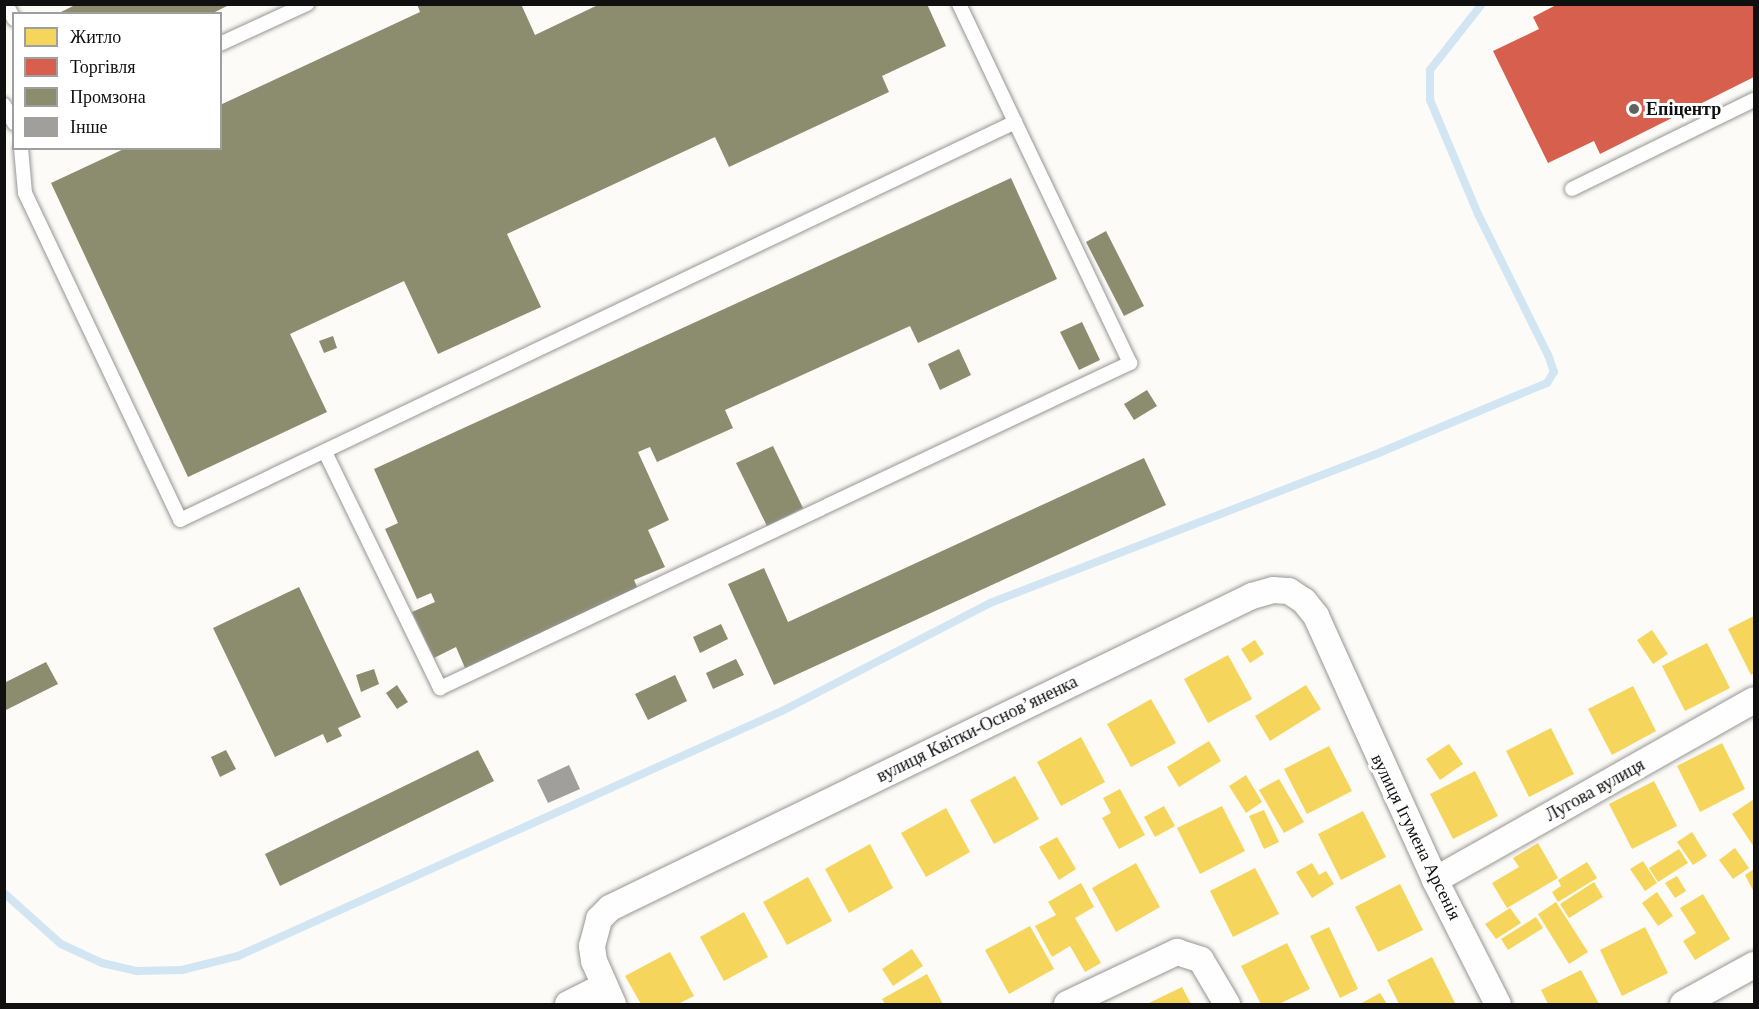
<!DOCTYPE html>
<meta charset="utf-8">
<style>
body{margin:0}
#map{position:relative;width:1759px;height:1009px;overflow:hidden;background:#fcfbf7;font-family:Georgia,serif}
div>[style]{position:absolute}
.homes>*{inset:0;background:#f6d55c}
.shops>*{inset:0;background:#d6604d}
.industry>*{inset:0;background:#8c8c6e}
.stream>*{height:8px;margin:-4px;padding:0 4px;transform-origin:4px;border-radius:4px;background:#d1e5f3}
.building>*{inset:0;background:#a09f9c}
.roads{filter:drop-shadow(0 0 2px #969694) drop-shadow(0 0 2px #969694)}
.lane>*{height:14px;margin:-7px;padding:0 7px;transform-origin:7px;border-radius:7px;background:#fffefe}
.street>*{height:26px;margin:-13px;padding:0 13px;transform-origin:13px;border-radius:13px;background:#fffefe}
.dots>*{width:16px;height:16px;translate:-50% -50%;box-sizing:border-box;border:3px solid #fff;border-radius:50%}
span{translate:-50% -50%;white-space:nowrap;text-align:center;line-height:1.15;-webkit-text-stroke:6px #fff;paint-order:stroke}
.poi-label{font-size:18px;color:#101010;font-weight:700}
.left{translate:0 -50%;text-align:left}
.street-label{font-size:18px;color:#101010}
.frame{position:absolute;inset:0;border:6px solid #101010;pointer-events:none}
.legend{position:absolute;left:12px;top:12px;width:210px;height:138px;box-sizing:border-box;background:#fff;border:2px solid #9f9f9f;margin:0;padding:8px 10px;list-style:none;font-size:18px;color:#101010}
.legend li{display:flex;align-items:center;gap:12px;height:30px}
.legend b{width:30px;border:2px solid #9f9f9f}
</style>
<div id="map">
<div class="homes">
<i style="clip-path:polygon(1754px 616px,1754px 673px,1751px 675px,1728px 629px)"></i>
<i style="clip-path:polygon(1652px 630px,1668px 654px,1653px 664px,1637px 640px)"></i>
<i style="clip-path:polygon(1255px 640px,1264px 654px,1250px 663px,1241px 649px)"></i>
<i style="clip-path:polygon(1707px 643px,1730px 688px,1685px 711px,1662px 666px)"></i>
<i style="clip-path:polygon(1228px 655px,1252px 699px,1208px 723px,1184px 679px)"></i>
<i style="clip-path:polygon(1306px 685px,1321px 709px,1270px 741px,1255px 716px)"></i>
<i style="clip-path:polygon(1633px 686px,1656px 731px,1612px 755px,1588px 709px)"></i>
<i style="clip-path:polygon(1151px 699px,1176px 743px,1131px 767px,1107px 724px)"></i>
<i style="clip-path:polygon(1551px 728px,1574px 774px,1529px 797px,1506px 751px)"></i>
<i style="clip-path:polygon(1081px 737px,1105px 782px,1061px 806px,1037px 762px)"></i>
<i style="clip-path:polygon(1209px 741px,1221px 761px,1179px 787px,1167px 767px)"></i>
<i style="clip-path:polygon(1722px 743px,1745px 789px,1700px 812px,1677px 766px)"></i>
<i style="clip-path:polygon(1449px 744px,1463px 764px,1440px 780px,1426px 759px)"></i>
<i style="clip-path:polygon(1329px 746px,1352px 791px,1307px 814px,1284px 769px)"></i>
<i style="clip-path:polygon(1475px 771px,1498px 816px,1453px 839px,1430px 794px)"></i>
<i style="clip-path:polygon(1246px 775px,1262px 802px,1246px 813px,1229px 786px)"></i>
<i style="clip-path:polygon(1015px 776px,1039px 819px,994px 844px,970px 800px)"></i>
<i style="clip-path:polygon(1279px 779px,1304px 822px,1284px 833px,1259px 790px)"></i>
<i style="clip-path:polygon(1654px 781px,1677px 826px,1632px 849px,1609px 804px)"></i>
<i style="clip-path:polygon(1120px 789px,1145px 835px,1119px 849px,1102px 818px,1111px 813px,1103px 798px)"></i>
<i style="clip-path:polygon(1754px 799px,1754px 847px,1732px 814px)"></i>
<i style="clip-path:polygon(1164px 806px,1175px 826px,1155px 837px,1144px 817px)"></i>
<i style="clip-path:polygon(1222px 806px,1245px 851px,1200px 874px,1177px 828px)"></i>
<i style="clip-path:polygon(946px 808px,970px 852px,926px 877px,901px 833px)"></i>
<i style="clip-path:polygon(1264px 810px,1279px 842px,1264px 849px,1249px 816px)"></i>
<i style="clip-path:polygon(1363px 811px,1386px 857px,1341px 880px,1318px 834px)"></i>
<i style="clip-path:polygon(1692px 832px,1707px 856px,1693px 865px,1677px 842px)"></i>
<i style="clip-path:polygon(1057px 837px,1076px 869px,1059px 880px,1039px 847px)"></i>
<i style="clip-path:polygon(1538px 843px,1558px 878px,1507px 908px,1492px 883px,1519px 867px,1513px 858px)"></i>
<i style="clip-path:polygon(870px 844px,893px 888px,849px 913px,825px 869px)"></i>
<i style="clip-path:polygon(1735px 848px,1749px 868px,1733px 879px,1719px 860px)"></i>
<i style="clip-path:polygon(1679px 849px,1688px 863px,1658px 882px,1649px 868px)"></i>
<i style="clip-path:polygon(1643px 861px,1657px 883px,1645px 891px,1630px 869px)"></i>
<i style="clip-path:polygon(1587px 862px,1597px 878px,1558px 902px,1552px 892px,1561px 886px,1558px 880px)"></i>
<i style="clip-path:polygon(1136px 863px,1160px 907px,1116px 932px,1092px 888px)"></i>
<i style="clip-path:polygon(1312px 863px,1319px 875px,1326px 871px,1334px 884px,1312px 898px,1296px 872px)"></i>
<i style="clip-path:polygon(1255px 868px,1279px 914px,1233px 937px,1210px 891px)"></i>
<i style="clip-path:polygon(1754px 869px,1754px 892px,1745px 875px)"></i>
<i style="clip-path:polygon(1677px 876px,1686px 891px,1675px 898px,1665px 883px)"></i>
<i style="clip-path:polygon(808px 877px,832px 921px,787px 945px,763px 902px)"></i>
<i style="clip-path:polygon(1594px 882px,1603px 897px,1569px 918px,1560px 904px)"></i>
<i style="clip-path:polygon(1081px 883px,1094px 907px,1075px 918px,1101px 963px,1085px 972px,1070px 946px,1052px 957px,1035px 926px,1056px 915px,1048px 902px)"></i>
<i style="clip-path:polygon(1400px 884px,1423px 930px,1378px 952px,1355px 907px)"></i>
<i style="clip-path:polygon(1657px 892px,1673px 916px,1658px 926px,1642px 903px)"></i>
<i style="clip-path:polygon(1703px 894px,1730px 939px,1695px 960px,1683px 941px,1696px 933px,1680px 908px)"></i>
<i style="clip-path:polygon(1556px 902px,1588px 952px,1569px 964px,1538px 914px)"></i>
<i style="clip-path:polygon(1510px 908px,1521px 923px,1496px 939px,1485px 924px)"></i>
<i style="clip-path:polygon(744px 912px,768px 957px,724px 981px,700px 937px)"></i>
<i style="clip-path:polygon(1536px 917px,1543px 928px,1508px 950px,1501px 939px)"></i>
<i style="clip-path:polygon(1030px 926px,1054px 969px,1009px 994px,985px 950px)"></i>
<i style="clip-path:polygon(1329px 927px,1358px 989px,1340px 998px,1310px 936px)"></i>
<i style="clip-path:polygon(1645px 927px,1668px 973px,1622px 996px,1600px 950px)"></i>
<i style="clip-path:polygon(1287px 943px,1310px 989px,1279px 1004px,1261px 1004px,1241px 966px)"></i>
<i style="clip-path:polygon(912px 949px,923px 966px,893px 986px,882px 969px)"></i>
<i style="clip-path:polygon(670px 952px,694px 996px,678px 1004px,641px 1004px,625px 976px)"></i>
<i style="clip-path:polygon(1432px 957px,1455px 1003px,1399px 1004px,1387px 980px)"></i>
<i style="clip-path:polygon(1581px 970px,1599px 1004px,1548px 1004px,1541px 990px)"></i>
<i style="clip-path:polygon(927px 974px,943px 1004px,885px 1004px,882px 999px)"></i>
<i style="clip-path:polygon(1182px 987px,1191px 1004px,1147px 1004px)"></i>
<i style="clip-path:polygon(1380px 993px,1387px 1004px,1360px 1004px)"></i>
</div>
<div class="shops">
<i style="clip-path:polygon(1558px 4px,1754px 4px,1754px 77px,1600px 154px,1594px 141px,1548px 163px,1493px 51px,1539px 29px,1533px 17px)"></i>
</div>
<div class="industry">
<i style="clip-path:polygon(77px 4px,231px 4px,211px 14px,57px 14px)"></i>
<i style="clip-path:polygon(417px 4px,521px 4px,535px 35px,600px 4px,927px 4px,946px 46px,882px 76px,889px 92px,729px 167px,715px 137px,507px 234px,541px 307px,438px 354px,404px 281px,290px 334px,327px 412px,188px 477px,51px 183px,126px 148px,220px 148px,220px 105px,420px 12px)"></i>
<i style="clip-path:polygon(1011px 178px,1057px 279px,918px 343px,910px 326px,725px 410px,733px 428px,657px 462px,650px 447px,638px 452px,669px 520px,648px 530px,665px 567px,634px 580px,638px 589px,465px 668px,456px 647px,434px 658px,412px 612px,435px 602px,431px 593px,417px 599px,385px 529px,398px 523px,374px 469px)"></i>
<i style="clip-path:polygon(1106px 231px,1144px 306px,1124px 316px,1086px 242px)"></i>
<i style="clip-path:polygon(1082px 322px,1100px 360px,1079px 370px,1060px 332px)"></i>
<i style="clip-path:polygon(333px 336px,337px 348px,324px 353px,319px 341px)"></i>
<i style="clip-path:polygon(959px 349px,971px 375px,940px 390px,928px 364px)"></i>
<i style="clip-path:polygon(1147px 390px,1157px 406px,1134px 420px,1124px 404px)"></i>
<i style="clip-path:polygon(773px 446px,803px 508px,767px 526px,736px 463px)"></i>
<i style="clip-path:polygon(1144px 458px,1166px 505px,774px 685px,728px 584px,764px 568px,788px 622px)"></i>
<i style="clip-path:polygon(299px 587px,361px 717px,338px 728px,342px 736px,327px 743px,323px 734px,275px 757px,213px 628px)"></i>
<i style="clip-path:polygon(721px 624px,728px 639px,700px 653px,693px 637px)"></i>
<i style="clip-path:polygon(736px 659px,744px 675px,713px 689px,706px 673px)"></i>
<i style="clip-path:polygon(46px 662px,58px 684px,4px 711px,4px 683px)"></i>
<i style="clip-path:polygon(374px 669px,379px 684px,361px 692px,356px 675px)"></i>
<i style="clip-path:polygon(675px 675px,687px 701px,648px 720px,635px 694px)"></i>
<i style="clip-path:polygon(397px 685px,408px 702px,397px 709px,386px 693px)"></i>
<i style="clip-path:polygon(226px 750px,236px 769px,220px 777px,211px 757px)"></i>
<i style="clip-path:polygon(478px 750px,494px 781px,280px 886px,265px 854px)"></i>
</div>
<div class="stream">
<i style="left:4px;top:893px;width:76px;rotate:41.8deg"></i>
<i style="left:61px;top:944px;width:45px;rotate:24.9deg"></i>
<i style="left:102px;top:963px;width:36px;rotate:13deg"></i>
<i style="left:137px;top:971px;width:45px;rotate:-1.3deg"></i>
<i style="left:182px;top:970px;width:58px;rotate:-14deg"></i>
<i style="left:238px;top:956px;width:597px;rotate:-24.25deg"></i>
<i style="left:782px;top:711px;width:234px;rotate:-27.4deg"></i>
<i style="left:990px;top:603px;width:419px;rotate:-21.1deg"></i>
<i style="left:1381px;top:452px;width:180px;rotate:-22.6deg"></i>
<i style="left:1547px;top:383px;width:13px;rotate:-58deg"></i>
<i style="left:1554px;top:372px;width:18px;rotate:-109deg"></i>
<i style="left:1548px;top:355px;width:157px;rotate:-116.4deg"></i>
<i style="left:1478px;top:214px;width:124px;rotate:-112.8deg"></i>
<i style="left:1430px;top:100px;width:30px;rotate:-90deg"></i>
<i style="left:1430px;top:70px;width:84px;rotate:-51.8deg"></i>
</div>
<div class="building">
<i style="clip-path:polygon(569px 765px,580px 789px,548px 803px,537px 780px)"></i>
</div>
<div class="roads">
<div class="lane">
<i style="left:6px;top:4px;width:17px;rotate:62deg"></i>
<i style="left:220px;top:44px;width:96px;rotate:-24.7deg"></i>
<i style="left:4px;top:105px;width:21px;rotate:61deg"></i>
<i style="left:21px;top:148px;width:45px;rotate:84.9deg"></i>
<i style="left:25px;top:193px;width:362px;rotate:64.6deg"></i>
<i style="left:180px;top:520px;width:925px;rotate:-25.48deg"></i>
<i style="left:1015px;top:122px;width:131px;rotate:-115.4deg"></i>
<i style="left:1572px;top:189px;width:203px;rotate:-26.1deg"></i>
<i style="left:325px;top:452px;width:263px;rotate:64deg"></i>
<i style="left:440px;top:688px;width:763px;rotate:-25.22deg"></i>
<i style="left:1130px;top:363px;width:267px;rotate:-115.5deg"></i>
</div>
<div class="street">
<i style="left:1435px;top:880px;width:366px;rotate:-29.4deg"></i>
<i style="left:568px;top:1004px;width:40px;rotate:-26.6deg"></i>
<i style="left:613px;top:1004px;width:47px;rotate:-113.8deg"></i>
<i style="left:594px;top:961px;width:15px;rotate:-98deg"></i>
<i style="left:592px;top:946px;width:28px;rotate:-75deg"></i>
<i style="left:599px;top:919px;width:16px;rotate:-45deg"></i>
<i style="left:610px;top:908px;width:714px;rotate:-25.92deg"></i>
<i style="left:1252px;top:596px;width:22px;rotate:-16deg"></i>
<i style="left:1273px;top:590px;width:16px;rotate:4deg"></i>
<i style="left:1289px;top:591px;width:18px;rotate:34deg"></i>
<i style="left:1304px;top:601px;width:19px;rotate:51deg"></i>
<i style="left:1316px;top:616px;width:290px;rotate:65.7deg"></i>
<i style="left:1435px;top:880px;width:139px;rotate:63.1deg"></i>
<i style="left:1067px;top:1004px;width:122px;rotate:-25.3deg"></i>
<i style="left:1177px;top:952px;width:25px;rotate:18deg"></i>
<i style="left:1201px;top:960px;width:51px;rotate:59.4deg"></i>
<i style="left:1683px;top:1004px;width:81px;rotate:-28.8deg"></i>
</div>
</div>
<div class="dots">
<i style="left:1634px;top:109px;background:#636261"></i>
</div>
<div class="poi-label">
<span class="left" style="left:1646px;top:109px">Епіцентр</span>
</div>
<div class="street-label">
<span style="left:977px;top:729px;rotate:-26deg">вулиця Квітки-Основʼяненка</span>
<span style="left:1595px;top:790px;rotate:-29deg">Лугова вулиця</span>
<span style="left:1416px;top:837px;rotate:64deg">вулиця Ігумена Арсенія</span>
</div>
<div class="frame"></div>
<ul class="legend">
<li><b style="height:16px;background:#f6d55c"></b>Житло</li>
<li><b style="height:16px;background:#d6604d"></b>Торгівля</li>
<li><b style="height:16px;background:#8c8c6e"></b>Промзона</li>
<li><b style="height:16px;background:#a09f9c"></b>Інше</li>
</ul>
</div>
